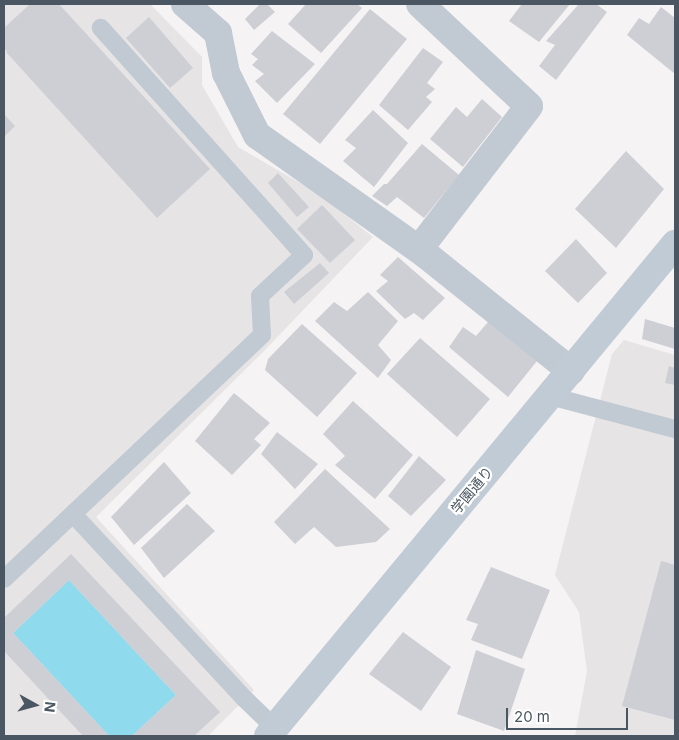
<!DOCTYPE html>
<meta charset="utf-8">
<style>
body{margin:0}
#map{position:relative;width:679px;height:740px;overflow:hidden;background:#f5f3f3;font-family:Inter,"Noto Sans JP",sans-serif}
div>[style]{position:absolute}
.education>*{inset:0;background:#e6e4e5}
.water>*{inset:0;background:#90daee}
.building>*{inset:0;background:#cdcfd5}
.lane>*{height:18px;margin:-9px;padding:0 9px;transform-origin:9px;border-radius:9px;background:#c1cad2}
.street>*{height:28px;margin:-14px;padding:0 14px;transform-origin:14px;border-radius:14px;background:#c1cad2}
.secondary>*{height:28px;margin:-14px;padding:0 14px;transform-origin:14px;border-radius:14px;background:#c1cbd6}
span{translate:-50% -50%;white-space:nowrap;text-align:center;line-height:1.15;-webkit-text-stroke:4.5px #fff;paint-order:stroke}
.street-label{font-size:14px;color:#4a5661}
.frame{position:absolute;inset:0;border:5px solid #4a5661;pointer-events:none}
.north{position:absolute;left:10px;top:680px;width:50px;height:50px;-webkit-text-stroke:4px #fff;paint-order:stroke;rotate:97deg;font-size:14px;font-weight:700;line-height:20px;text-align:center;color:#4a5661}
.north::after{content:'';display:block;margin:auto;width:18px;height:22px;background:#4a5661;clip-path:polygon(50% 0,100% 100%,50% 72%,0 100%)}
.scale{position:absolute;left:506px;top:708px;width:122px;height:22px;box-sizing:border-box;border:2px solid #4a5661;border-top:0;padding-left:6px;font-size:15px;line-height:18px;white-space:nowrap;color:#4a5661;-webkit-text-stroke:4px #fff;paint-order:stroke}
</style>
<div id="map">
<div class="education">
<i style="clip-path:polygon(4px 4px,150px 4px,202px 57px,202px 85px,238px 147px,319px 194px,373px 237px,266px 349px,96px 517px,254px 690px,208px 736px,4px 736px)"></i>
<i style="clip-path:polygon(624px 340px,675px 355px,675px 736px,575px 736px,587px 671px,579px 612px,555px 575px,612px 354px)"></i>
</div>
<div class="water">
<i style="clip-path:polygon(69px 580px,176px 695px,132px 736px,109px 736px,13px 633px)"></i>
</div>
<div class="building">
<i style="clip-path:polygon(30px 4px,59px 4px,210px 169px,157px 218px,6px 52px,7px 51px,4px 49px,4px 28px)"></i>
<i style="clip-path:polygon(260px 4px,267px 4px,275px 12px,254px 30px,245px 19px)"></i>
<i style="clip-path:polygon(306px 4px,357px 4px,362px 8px,321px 53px,288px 24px)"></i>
<i style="clip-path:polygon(522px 4px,570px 4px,539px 42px,509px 21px)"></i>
<i style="clip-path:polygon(579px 4px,596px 4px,607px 12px,556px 80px,539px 66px,555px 45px,546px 41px)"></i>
<i style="clip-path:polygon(661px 7px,675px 18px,675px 74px,627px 35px,639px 18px,649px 24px)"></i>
<i style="clip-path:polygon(370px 9px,407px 39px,320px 144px,283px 114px)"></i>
<i style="clip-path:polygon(149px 17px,193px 68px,170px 88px,126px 38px)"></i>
<i style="clip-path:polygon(272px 31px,315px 64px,277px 103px,255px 81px,264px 74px,252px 65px,258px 59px,251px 54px)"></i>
<i style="clip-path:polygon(423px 48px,443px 62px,427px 83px,435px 89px,426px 97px,432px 102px,408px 130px,379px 105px)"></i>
<i style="clip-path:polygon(482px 99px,502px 117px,463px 167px,430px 139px,456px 107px,467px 117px)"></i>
<i style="clip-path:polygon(373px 110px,408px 143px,374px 187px,343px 161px,356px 148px,345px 140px)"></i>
<i style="clip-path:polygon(4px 114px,15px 126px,4px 137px)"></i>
<i style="clip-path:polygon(422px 144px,459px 175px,424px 218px,397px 197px,387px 206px,372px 196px,384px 184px,387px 184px)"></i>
<i style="clip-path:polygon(626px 151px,664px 189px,616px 248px,575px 209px)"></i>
<i style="clip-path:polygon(278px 173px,309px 207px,297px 217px,268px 183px)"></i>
<i style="clip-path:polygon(322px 205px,355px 240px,330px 263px,297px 229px)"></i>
<i style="clip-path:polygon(576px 239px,607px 273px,578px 303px,545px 271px)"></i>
<i style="clip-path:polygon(398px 257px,445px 298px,423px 320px,414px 313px,405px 319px,376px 291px,388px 281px,380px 275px)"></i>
<i style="clip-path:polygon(320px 263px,329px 273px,294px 304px,284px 292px)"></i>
<i style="clip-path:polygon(368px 292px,398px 321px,378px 345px,391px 360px,378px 378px,315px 321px,334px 302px,347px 311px)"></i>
<i style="clip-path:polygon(645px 319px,675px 328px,675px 349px,642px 339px)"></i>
<i style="clip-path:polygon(488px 322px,537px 361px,508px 397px,449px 347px,463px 327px,476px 336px)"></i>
<i style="clip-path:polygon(302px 324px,357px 373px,317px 417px,265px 370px,268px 359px)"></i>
<i style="clip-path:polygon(420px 338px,490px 399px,457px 437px,387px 374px)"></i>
<i style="clip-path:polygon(669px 366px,675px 368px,675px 385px,665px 383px)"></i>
<i style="clip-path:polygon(234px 393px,270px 423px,254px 439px,261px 445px,232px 475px,195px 441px)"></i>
<i style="clip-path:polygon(353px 401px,413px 455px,375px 499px,335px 465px,345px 456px,323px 434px)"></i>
<i style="clip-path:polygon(277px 432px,318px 464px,295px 489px,261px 454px)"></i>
<i style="clip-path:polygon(419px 456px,446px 480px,411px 516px,388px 496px)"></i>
<i style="clip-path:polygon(164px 462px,191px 493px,134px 545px,111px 517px)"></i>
<i style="clip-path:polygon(325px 469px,390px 529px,376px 542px,336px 547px,314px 527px,295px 544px,274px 522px)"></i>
<i style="clip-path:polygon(187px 504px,215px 531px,164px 578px,141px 548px)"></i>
<i style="clip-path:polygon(71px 554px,220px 712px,194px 736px,132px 736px,176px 695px,69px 580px,13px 633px,109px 736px,83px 736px,4px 651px,4px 618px)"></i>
<i style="clip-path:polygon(661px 561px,675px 565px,675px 720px,622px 706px)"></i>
<i style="clip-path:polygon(491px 567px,550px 590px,522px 659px,471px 640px,478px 624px,466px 620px)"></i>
<i style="clip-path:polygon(403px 632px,451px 667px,421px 711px,369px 674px)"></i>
<i style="clip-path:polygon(476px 650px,525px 669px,504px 731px,457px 714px)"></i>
</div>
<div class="lane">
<i style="left:550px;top:396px;width:129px;rotate:14.8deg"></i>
<i style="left:73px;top:514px;width:253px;rotate:47.1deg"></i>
<i style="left:245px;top:699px;width:42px;rotate:44deg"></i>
<i style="left:4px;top:579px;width:355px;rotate:-43.4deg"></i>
<i style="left:262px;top:335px;width:39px;rotate:-93deg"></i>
<i style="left:260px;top:296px;width:60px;rotate:-43deg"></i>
<i style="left:304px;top:255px;width:305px;rotate:-131.8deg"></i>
</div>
<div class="street">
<i style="left:185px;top:4px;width:44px;rotate:41.3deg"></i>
<i style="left:218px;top:33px;width:41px;rotate:78.7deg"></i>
<i style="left:226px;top:73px;width:69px;rotate:63.4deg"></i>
<i style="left:257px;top:135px;width:206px;rotate:35.3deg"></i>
<i style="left:425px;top:254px;width:187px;rotate:38.7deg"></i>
<i style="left:419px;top:249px;width:180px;rotate:-52.4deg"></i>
<i style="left:529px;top:106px;width:149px;rotate:-136.9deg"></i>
</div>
<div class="secondary">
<i style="left:268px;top:736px;width:639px;rotate:-50.4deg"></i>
</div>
<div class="street-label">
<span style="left:472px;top:490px;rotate:-50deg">学園通り</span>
</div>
<div class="frame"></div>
<div class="north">N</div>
<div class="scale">20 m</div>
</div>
